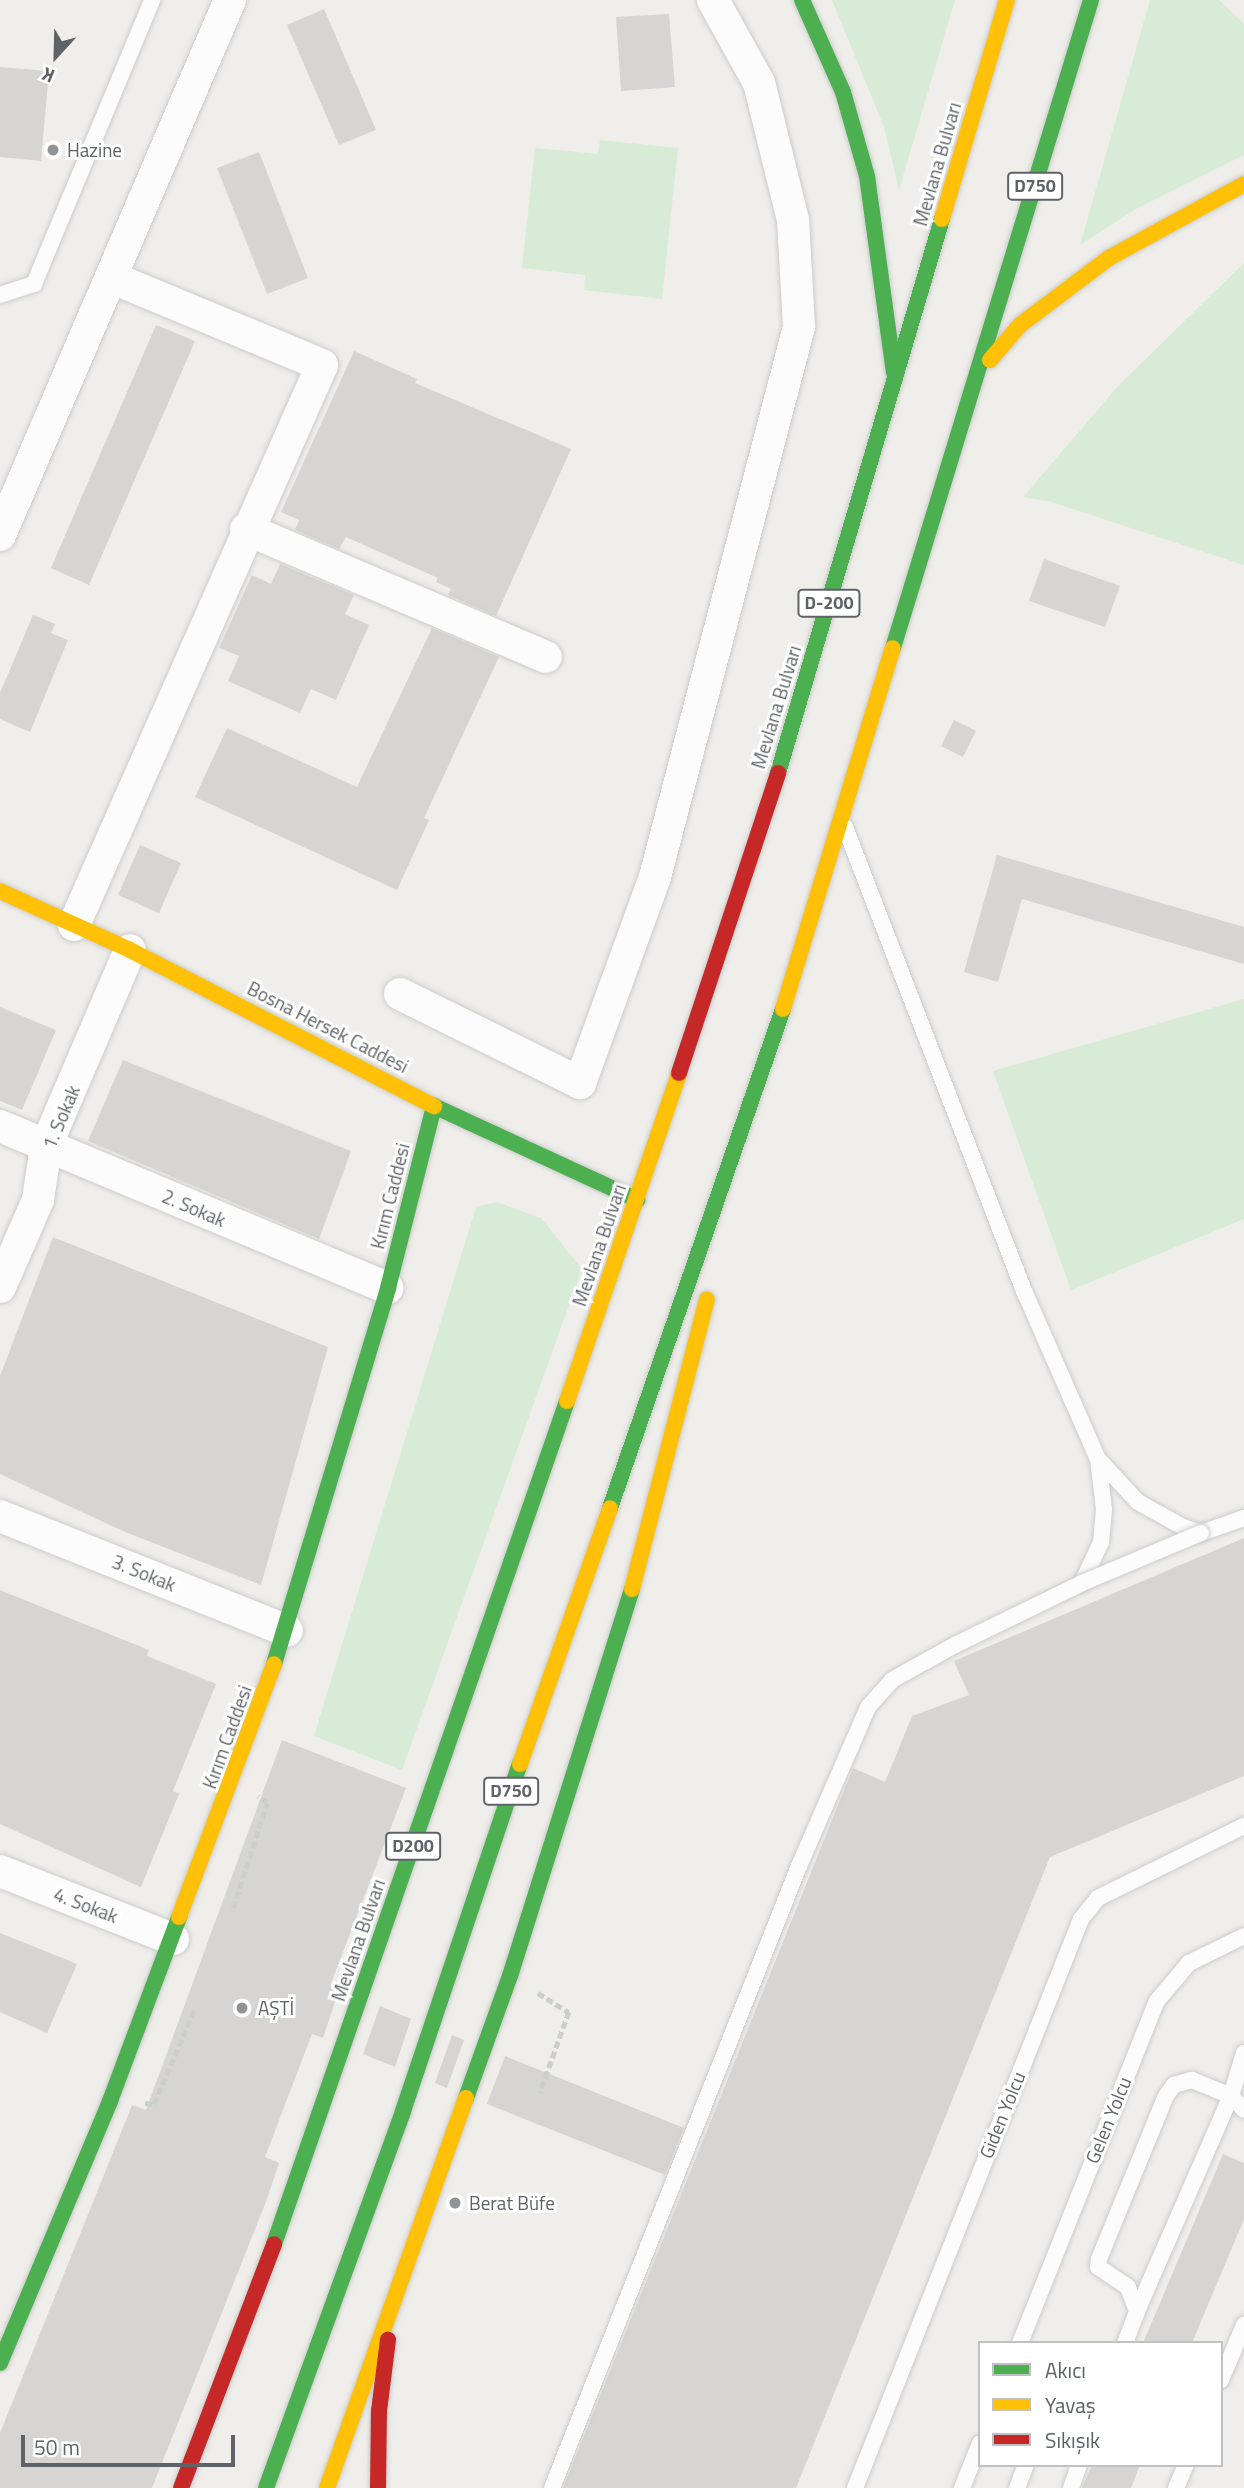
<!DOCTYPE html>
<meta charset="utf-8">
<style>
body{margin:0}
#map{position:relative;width:1244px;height:2488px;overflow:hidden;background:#efeeea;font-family:"Titillium Web",sans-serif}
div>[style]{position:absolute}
.green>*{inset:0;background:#d8ebd6}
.building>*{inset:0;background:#d6d5d3}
.path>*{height:4.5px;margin-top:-2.25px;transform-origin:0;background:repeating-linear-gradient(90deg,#cacfcc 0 7px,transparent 0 10.5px)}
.roads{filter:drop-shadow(0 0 2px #cbcccc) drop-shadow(0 0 2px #cbcccc)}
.lane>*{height:16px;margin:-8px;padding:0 8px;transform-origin:8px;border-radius:8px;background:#fdfcfc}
.street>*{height:32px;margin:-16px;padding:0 16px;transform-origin:16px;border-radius:16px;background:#fdfcfc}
.fast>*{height:16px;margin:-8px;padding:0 8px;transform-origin:8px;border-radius:8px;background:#4caf50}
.slow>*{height:16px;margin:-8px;padding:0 8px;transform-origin:8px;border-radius:8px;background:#ffc107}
.jam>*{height:16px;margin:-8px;padding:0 8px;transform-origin:8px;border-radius:8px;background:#c62828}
.bridges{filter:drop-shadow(0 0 2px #cbcccc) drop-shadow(0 0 2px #cbcccc)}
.lane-bridge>*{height:16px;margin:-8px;padding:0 8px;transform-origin:8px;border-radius:8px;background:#fdfcfc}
.dots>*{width:19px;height:19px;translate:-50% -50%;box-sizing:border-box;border:4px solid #fff;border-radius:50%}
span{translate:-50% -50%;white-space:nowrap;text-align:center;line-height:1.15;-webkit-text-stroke:6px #fff;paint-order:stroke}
.shield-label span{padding:2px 5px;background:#fff;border:2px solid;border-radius:5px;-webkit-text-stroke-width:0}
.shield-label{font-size:18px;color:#5f6368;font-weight:700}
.poi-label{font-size:19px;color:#5f6368}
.left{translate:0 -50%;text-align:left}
.street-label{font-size:19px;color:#5f6368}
.legend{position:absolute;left:978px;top:2341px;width:245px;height:126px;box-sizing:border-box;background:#fff;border:2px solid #bfc1c3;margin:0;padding:9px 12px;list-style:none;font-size:21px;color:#5f6368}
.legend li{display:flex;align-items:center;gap:14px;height:35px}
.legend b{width:35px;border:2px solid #bfc1c3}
.north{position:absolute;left:21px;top:21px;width:70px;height:70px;-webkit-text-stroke:5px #fff;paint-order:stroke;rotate:202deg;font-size:19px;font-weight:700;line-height:28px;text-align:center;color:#5f6368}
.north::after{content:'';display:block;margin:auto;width:24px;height:32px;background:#5f6368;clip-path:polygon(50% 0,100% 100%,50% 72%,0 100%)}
.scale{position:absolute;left:21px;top:2435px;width:214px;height:32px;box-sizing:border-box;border:4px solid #5f6368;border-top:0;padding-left:9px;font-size:21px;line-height:24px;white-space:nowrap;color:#5f6368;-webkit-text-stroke:5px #fff;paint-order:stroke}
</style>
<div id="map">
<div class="green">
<i style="clip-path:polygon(832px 0,955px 0,899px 190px,884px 127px)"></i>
<i style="clip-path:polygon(1150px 0,1219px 0,1244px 24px,1244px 155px,1136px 209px,1080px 245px)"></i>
<i style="clip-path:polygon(600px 140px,678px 148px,662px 299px,584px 290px,585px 275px,522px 268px,535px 148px,598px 154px)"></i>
<i style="clip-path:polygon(1244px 263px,1244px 565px,1048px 501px,1023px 497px,1118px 386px)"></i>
<i style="clip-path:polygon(1244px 999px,1244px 1219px,1071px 1290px,993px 1071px)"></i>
<i style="clip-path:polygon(496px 1202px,541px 1218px,582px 1269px,402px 1770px,314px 1736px,476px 1207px)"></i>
</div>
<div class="building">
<i style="clip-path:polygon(324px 9px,376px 130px,339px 145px,287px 25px)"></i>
<i style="clip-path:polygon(669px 14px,675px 87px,621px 91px,616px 17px)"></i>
<i style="clip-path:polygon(0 67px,49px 71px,41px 161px,0 157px)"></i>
<i style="clip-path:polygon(259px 152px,308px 278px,267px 294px,217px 168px)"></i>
<i style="clip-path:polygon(156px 325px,195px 341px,89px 585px,51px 568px)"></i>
<i style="clip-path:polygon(354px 351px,417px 379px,415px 383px,571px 449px,496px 616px,448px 595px,451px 589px,436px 582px,438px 578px,346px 537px,339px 549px,295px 530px,299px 520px,281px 512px)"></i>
<i style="clip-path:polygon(1044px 559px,1120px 586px,1105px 627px,1029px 601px)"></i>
<i style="clip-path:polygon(280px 564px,354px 595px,345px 614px,369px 625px,336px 700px,311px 689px,300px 713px,228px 681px,239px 656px,219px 648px,252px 575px,271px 584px)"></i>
<i style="clip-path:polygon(33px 615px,55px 624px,51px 633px,68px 640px,30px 732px,0 719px,0 693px)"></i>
<i style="clip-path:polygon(432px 628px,499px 657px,424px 818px,429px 820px,397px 890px,195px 797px,227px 728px,357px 787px)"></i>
<i style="clip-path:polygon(954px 720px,976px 731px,963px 757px,941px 746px)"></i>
<i style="clip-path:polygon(140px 845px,181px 863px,159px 913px,118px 895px)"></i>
<i style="clip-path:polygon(997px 855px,1244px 927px,1244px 964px,1022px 899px,998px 982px,964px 972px)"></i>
<i style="clip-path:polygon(0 1007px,56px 1030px,22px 1110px,0 1101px)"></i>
<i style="clip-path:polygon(123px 1060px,351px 1151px,319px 1239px,88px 1141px)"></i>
<i style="clip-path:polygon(53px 1237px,328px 1347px,261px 1585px,125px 1532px,0 1474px,0 1376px)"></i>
<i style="clip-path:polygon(1244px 1538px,1244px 1776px,1050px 1857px,796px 2488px,563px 2488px,853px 1768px,885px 1782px,912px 1716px,969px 1695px,954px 1661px)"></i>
<i style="clip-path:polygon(0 1590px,149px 1650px,147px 1656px,216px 1684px,173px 1791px,179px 1794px,141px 1887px,0 1824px)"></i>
<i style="clip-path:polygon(282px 1740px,406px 1788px,330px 1986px,339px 1990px,323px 2038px,312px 2034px,265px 2157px,279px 2163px,267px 2199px,152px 2488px,0 2488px,0 2433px,132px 2105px,146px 2110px)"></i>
<i style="clip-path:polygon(0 1933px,77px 1964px,47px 2033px,0 2012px)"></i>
<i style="clip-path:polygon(380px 2006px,411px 2019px,395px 2067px,363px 2054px)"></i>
<i style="clip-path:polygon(452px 2035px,464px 2040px,447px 2088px,435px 2083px)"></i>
<i style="clip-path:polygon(505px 2056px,684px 2128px,665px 2175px,487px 2104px)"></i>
<i style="clip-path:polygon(1223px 2154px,1244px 2163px,1244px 2219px,1192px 2343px,1143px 2343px)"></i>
<i style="clip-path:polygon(1092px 2465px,1140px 2465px,1131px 2488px,1082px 2488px)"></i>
</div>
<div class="path">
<i style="left:233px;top:1908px;width:110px;rotate:-72.1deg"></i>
<i style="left:267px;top:1803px;width:11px;rotate:-146deg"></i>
<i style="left:538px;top:1993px;width:36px;rotate:32deg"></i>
<i style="left:569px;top:2012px;width:86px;rotate:109.7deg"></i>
<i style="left:145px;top:2103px;width:9px;rotate:6deg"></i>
<i style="left:154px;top:2104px;width:102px;rotate:-66.9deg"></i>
</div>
<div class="roads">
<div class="lane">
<i style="left:0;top:295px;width:36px;rotate:-18deg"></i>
<i style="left:34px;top:284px;width:308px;rotate:-67.4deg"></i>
<i style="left:845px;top:827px;width:500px;rotate:68.9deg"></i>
<i style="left:1025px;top:1293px;width:181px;rotate:66.3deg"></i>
<i style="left:1098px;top:1459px;width:50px;rotate:83.2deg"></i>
<i style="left:1104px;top:1509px;width:33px;rotate:95deg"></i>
<i style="left:1101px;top:1542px;width:45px;rotate:114.9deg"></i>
<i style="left:1100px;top:1461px;width:56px;rotate:47.2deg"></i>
<i style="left:1138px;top:1502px;width:51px;rotate:29.1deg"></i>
<i style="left:1183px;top:1527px;width:19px;rotate:18deg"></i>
<i style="left:1201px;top:1533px;width:46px;rotate:-19.2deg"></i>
<i style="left:1137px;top:2311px;width:235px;rotate:-66.4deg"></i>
<i style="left:1231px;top:2096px;width:45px;rotate:-73.2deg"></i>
<i style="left:1020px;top:2343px;width:368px;rotate:-68.2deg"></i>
<i style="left:1157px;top:2001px;width:50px;rotate:-49.9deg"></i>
<i style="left:1189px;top:1963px;width:61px;rotate:-26.1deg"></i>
<i style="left:1125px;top:2343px;width:34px;rotate:-69deg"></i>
<i style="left:1137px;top:2311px;width:26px;rotate:-111deg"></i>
<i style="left:1128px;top:2287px;width:36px;rotate:-146deg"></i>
<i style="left:1098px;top:2267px;width:8px;rotate:-83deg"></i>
<i style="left:1099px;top:2259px;width:176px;rotate:-67.7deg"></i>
<i style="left:1166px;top:2096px;width:14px;rotate:-54deg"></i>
<i style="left:1174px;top:2085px;width:19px;rotate:-16deg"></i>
<i style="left:1192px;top:2080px;width:42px;rotate:22.3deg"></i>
<i style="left:1231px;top:2096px;width:19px;rotate:47deg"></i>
<i style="left:1221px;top:2380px;width:60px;rotate:-67.3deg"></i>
<i style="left:855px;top:2488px;width:612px;rotate:-68.34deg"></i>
<i style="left:1081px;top:1919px;width:27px;rotate:-51deg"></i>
<i style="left:1098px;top:1898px;width:163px;rotate:-26.3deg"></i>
<i style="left:962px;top:2488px;width:48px;rotate:-68.2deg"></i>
<i style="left:1017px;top:2488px;width:25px;rotate:-69deg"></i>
<i style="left:1071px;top:2488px;width:24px;rotate:-71deg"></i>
<i style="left:1176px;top:2488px;width:25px;rotate:-67deg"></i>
</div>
<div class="street">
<i style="left:246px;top:529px;width:326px;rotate:23.1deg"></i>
<i style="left:0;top:535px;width:582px;rotate:-66.74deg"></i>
<i style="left:74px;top:925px;width:612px;rotate:-66.11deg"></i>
<i style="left:322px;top:365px;width:226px;rotate:-157.4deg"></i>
<i style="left:400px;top:994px;width:201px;rotate:26.3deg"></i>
<i style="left:580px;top:1083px;width:219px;rotate:-70deg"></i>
<i style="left:655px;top:877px;width:569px;rotate:-75.33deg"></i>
<i style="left:799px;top:327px;width:107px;rotate:-93.2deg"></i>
<i style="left:793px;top:220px;width:141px;rotate:-103.9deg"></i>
<i style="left:759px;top:83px;width:95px;rotate:-119deg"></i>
<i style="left:0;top:1126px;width:420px;rotate:22.7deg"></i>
<i style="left:0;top:1287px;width:95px;rotate:-66.4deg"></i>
<i style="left:38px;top:1200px;width:55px;rotate:-81.6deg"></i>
<i style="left:46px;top:1146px;width:213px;rotate:-66.8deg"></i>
<i style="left:0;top:1516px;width:309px;rotate:21.8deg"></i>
<i style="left:0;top:1871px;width:186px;rotate:21.5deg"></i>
</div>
<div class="fast">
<i style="left:802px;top:0;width:101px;rotate:66deg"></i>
<i style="left:843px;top:92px;width:87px;rotate:74.1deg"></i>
<i style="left:867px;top:176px;width:198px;rotate:82.2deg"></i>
<i style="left:893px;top:648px;width:678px;rotate:-73.01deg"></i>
<i style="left:778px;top:773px;width:578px;rotate:-73.51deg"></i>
<i style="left:434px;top:1106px;width:224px;rotate:24.8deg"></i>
<i style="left:610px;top:1508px;width:528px;rotate:-70.88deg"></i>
<i style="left:274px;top:1664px;width:393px;rotate:-73.1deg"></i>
<i style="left:388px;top:1288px;width:188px;rotate:-75.8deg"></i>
<i style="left:466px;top:2098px;width:130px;rotate:-70.2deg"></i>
<i style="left:510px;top:1976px;width:406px;rotate:-72.5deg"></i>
<i style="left:274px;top:2244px;width:892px;rotate:-70.83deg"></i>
<i style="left:0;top:2363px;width:284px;rotate:-67.2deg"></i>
<i style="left:110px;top:2101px;width:197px;rotate:-69.4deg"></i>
<i style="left:266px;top:2488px;width:401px;rotate:-70deg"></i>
<i style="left:403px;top:2111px;width:366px;rotate:-71.4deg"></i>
</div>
<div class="slow">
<i style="left:942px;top:219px;width:228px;rotate:-73.5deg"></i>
<i style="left:990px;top:360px;width:46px;rotate:-49.4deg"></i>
<i style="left:1020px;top:325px;width:111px;rotate:-37deg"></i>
<i style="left:1109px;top:258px;width:154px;rotate:-28.7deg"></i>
<i style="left:0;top:891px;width:143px;rotate:24.4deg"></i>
<i style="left:130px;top:950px;width:342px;rotate:27.2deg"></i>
<i style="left:783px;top:1009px;width:377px;rotate:-73.1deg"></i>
<i style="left:567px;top:1401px;width:347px;rotate:-71.1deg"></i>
<i style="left:632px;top:1589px;width:299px;rotate:-75.5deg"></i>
<i style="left:520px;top:1764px;width:271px;rotate:-70.6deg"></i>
<i style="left:179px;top:1917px;width:270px;rotate:-69.4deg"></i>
<i style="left:327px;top:2488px;width:414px;rotate:-70.4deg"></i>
</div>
<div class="jam">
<i style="left:679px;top:1073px;width:316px;rotate:-71.7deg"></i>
<i style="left:181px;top:2488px;width:261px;rotate:-69.1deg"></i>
<i style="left:378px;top:2488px;width:77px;rotate:-89.3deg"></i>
<i style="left:379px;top:2411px;width:72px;rotate:-82.8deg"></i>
</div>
</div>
<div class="bridges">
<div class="lane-bridge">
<i style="left:552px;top:2488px;width:669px;rotate:-68.34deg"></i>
<i style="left:799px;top:1866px;width:173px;rotate:-66.5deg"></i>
<i style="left:868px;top:1707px;width:36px;rotate:-48deg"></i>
<i style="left:892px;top:1680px;width:72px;rotate:-29.1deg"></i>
<i style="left:955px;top:1645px;width:141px;rotate:-26deg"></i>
<i style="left:1082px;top:1583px;width:129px;rotate:-22.8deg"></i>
</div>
</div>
<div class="dots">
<i style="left:53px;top:150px;background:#919496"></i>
<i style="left:242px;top:2008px;background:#919496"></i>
<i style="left:455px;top:2203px;background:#919496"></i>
</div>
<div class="shield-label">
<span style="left:1035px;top:186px">D750</span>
<span style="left:829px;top:603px">D-200</span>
<span style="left:511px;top:1791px">D750</span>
<span style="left:413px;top:1846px">D200</span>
</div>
<div class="poi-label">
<span class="left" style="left:67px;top:150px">Hazine</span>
<span class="left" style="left:258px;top:2008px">AŞTİ</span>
<span class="left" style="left:469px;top:2203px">Berat Büfe</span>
</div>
<div class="street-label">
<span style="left:937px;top:164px;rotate:-74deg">Mevlana Bulvarı</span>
<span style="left:776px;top:707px;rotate:-73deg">Mevlana Bulvarı</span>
<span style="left:328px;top:1027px;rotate:27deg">Bosna Hersek Caddesi</span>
<span style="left:61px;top:1117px;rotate:-67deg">1. Sokak</span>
<span style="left:390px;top:1196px;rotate:-76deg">Kırım Caddesi</span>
<span style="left:194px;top:1208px;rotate:23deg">2. Sokak</span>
<span style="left:599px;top:1245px;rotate:-71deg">Mevlana Bulvarı</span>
<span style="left:144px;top:1573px;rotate:22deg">3. Sokak</span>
<span style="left:227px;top:1737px;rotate:-70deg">Kırım Caddesi</span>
<span style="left:86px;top:1905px;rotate:21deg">4. Sokak</span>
<span style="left:358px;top:1940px;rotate:-71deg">Mevlana Bulvarı</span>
<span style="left:1002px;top:2115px;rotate:-68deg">Giden Yolcu</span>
<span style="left:1108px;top:2120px;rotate:-68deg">Gelen Yolcu</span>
</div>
<ul class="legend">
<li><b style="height:9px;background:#4caf50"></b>Akıcı</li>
<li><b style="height:9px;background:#ffc107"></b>Yavaş</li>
<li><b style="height:9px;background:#c62828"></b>Sıkışık</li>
</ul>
<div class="north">K</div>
<div class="scale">50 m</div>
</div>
